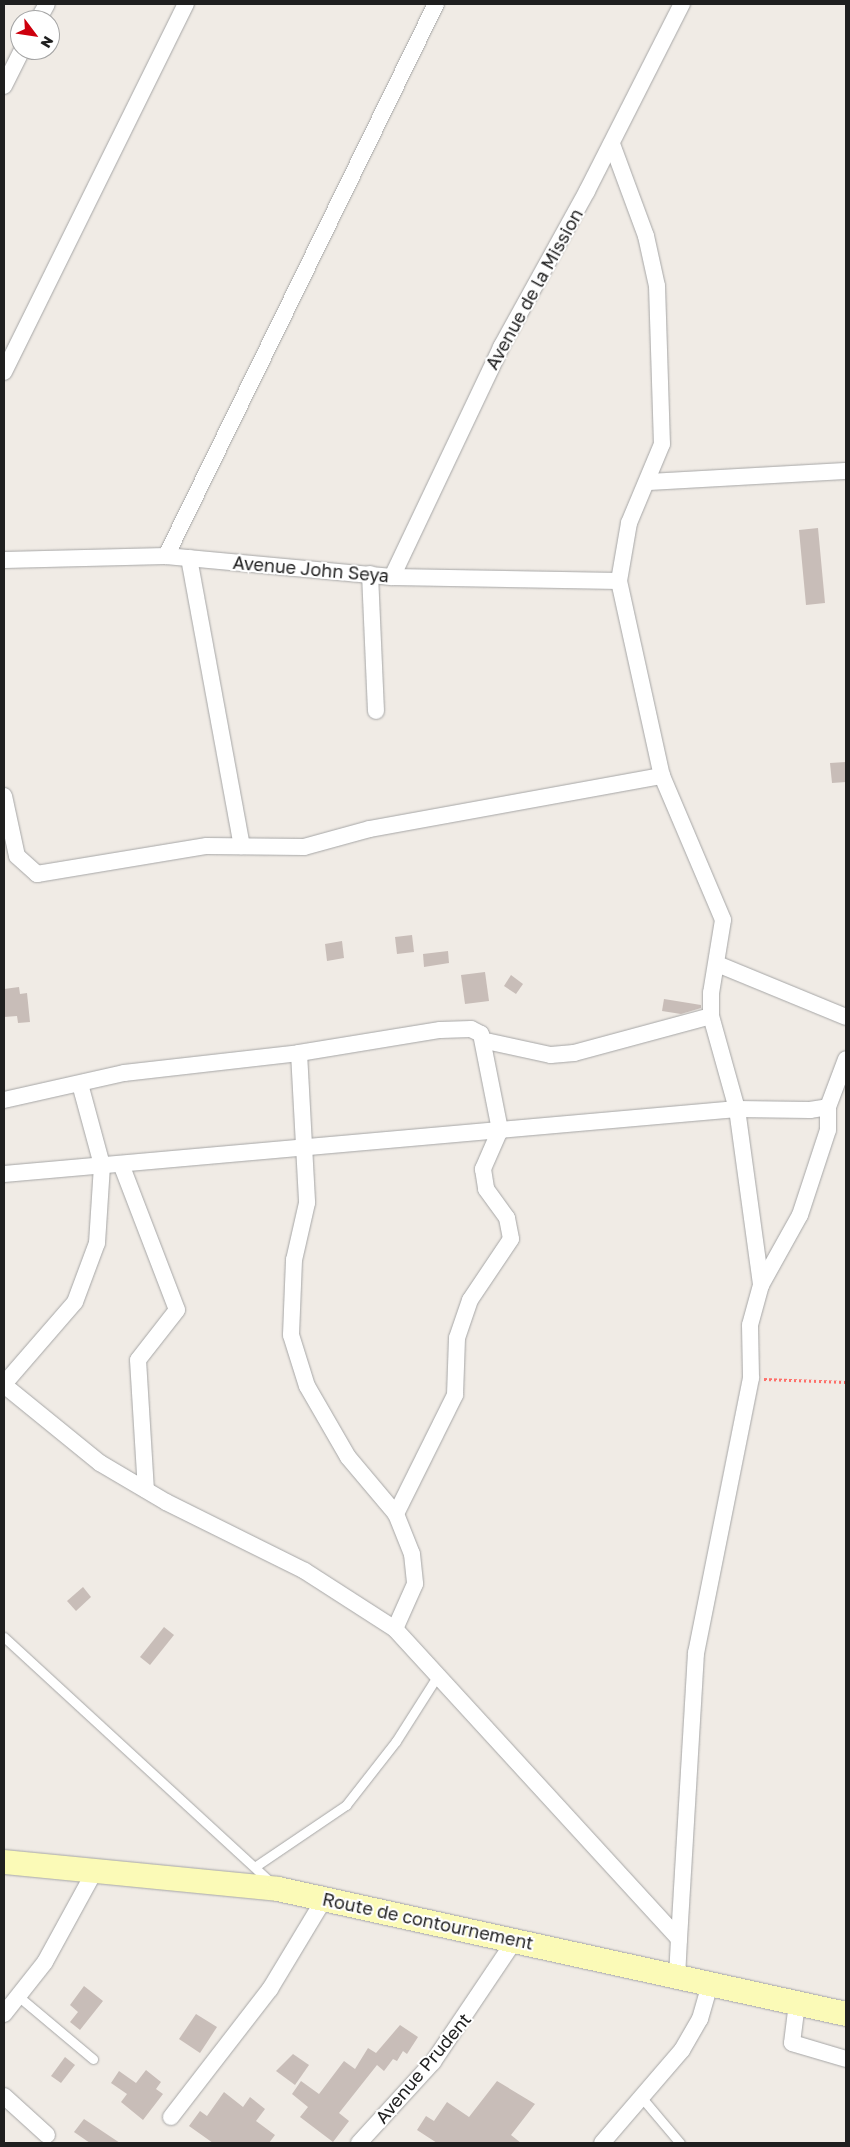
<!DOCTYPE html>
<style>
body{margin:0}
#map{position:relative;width:850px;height:2147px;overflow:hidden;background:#f0ebe5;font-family:"Golos Text",sans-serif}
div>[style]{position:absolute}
.building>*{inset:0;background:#c8bdb8}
.path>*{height:3px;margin-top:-1.5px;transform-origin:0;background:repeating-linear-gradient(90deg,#fd6f69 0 2.5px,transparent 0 5px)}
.roads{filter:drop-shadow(0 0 1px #a6a6a6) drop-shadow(0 0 1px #a6a6a6)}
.lane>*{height:9px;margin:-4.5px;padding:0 4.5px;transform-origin:4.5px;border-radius:4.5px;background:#fff}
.street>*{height:16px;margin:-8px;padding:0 8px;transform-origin:8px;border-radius:8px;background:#fff}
.secondary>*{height:24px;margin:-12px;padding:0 12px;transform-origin:12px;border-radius:12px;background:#fbfab7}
span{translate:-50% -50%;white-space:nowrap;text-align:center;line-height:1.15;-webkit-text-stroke:4px #fff;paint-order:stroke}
.street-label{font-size:18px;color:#1f1f1f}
.frame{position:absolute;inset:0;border:5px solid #1f1f1f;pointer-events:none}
.north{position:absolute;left:10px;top:10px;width:50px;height:50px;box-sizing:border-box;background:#fff;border:1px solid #a5a5a5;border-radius:50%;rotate:121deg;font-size:14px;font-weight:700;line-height:20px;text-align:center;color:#1f1f1f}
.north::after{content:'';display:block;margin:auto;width:18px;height:22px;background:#cd000d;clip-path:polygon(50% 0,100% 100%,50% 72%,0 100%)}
</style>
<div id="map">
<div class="building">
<i style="clip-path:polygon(818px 528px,825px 603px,806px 605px,799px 530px)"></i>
<i style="clip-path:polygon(846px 762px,846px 782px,832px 783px,830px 763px)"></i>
<i style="clip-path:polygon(412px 935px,414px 952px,397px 954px,395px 937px)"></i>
<i style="clip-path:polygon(342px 941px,344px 958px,327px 961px,325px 944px)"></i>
<i style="clip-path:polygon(448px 951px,449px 963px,424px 967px,423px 954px)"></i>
<i style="clip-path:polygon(485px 972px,489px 1001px,465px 1004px,461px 975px)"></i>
<i style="clip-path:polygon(511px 975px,523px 984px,516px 994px,504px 986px)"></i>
<i style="clip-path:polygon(19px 987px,20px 994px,27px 993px,30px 1022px,18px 1023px,17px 1016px,4px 1017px,4px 989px)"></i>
<i style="clip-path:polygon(664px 999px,701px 1005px,701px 1008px,681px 1014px,662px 1011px)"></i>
<i style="clip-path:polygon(83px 1587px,91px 1597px,76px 1611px,67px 1601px)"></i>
<i style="clip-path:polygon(164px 1627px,174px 1635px,150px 1665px,140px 1657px)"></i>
<i style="clip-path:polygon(84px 1986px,103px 2001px,80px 2030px,70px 2022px,78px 2012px,70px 2005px)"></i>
<i style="clip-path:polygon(196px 2014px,217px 2027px,200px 2053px,179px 2039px)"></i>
<i style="clip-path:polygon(400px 2025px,418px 2037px,407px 2054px,403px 2051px,397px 2061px,393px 2059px,384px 2071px,377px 2065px,339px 2113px,349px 2121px,333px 2142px,300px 2117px,308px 2107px,292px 2094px,301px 2081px,319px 2094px,344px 2061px,355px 2069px,368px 2048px,376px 2053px)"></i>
<i style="clip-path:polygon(293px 2054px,309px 2065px,295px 2085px,276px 2071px)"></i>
<i style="clip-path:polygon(65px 2057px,75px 2065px,61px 2083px,51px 2076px)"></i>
<i style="clip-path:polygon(146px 2070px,161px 2082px,156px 2089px,163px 2094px,143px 2120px,121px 2102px,127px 2094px,111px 2083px,119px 2071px,136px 2083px)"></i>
<i style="clip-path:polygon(497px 2081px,535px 2104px,511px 2135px,521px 2143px,437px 2143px,417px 2130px,426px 2116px,434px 2121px,447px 2102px,469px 2117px)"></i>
<i style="clip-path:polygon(224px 2092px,243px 2107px,250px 2097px,265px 2109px,256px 2121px,275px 2135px,269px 2143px,213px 2143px,189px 2126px,200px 2111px,207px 2116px)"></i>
<i style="clip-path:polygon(84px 2119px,120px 2143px,90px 2143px,74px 2132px)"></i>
</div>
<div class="path">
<i style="left:764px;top:1379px;width:82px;rotate:2.1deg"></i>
</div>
<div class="roads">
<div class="lane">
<i style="left:4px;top:1637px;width:365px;rotate:42.6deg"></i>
<i style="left:256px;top:1866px;width:109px;rotate:-34.1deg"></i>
<i style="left:346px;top:1805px;width:81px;rotate:-52deg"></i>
<i style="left:396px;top:1741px;width:78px;rotate:-57.5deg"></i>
<i style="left:18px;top:1996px;width:98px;rotate:40deg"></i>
<i style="left:642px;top:2098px;width:59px;rotate:49.8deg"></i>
</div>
<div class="street">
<i style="left:38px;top:20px;width:18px;rotate:-61deg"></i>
<i style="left:4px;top:86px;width:40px;rotate:-63.4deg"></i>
<i style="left:612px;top:144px;width:98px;rotate:69.7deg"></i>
<i style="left:646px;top:236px;width:51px;rotate:77.6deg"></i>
<i style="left:657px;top:286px;width:158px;rotate:88.2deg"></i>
<i style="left:662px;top:444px;width:86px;rotate:112.7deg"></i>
<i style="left:629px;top:523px;width:59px;rotate:99.8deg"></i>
<i style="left:619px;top:581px;width:200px;rotate:77.6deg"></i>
<i style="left:662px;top:776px;width:156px;rotate:67deg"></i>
<i style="left:723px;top:920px;width:74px;rotate:99.3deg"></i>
<i style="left:711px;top:993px;width:23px;rotate:90deg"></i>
<i style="left:711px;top:1016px;width:97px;rotate:74.4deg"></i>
<i style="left:737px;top:1109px;width:178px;rotate:82.2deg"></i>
<i style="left:761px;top:1285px;width:41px;rotate:105.4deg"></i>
<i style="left:750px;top:1325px;width:53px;rotate:88.9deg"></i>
<i style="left:751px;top:1378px;width:280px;rotate:101.3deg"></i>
<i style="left:696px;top:1653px;width:287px;rotate:93.4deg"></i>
<i style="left:4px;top:372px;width:411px;rotate:-63.7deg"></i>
<i style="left:648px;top:482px;width:198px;rotate:-3.2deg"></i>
<i style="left:166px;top:556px;width:614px;rotate:-63.94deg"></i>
<i style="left:189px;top:558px;width:293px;rotate:79.6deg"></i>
<i style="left:4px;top:560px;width:162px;rotate:-1.4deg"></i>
<i style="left:166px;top:556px;width:227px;rotate:5.3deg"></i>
<i style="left:392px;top:577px;width:227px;rotate:1deg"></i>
<i style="left:370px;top:574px;width:137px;rotate:87.5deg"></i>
<i style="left:392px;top:577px;width:255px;rotate:-64.6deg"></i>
<i style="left:501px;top:347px;width:178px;rotate:-61.1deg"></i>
<i style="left:587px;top:191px;width:210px;rotate:-63.1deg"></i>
<i style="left:4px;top:796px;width:61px;rotate:77.8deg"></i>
<i style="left:17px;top:856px;width:27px;rotate:42deg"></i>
<i style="left:37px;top:874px;width:172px;rotate:-9.4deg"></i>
<i style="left:207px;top:846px;width:97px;rotate:0.6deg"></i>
<i style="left:304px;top:847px;width:68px;rotate:-15.3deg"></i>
<i style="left:370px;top:829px;width:297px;rotate:-10.3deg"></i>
<i style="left:717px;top:964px;width:139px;rotate:22.3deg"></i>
<i style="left:486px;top:1041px;width:66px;rotate:12.2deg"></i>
<i style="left:551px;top:1055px;width:23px;rotate:-5deg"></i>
<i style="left:574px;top:1053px;width:142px;rotate:-15.1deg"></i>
<i style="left:299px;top:1053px;width:150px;rotate:86.9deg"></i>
<i style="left:307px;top:1203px;width:58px;rotate:102.8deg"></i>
<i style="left:294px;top:1260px;width:75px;rotate:92.3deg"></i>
<i style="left:291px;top:1335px;width:53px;rotate:72.6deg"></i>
<i style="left:307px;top:1386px;width:82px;rotate:60deg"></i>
<i style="left:348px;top:1457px;width:75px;rotate:49.9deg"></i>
<i style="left:396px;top:1514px;width:43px;rotate:68.2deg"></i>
<i style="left:412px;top:1554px;width:30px;rotate:84deg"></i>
<i style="left:415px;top:1584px;width:49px;rotate:114deg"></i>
<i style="left:4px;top:1100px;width:123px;rotate:-12.7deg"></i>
<i style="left:124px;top:1073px;width:176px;rotate:-6.5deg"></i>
<i style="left:299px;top:1053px;width:143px;rotate:-9.3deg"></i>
<i style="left:440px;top:1030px;width:31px;rotate:-2deg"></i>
<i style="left:471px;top:1029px;width:11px;rotate:27deg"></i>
<i style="left:481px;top:1034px;width:98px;rotate:78.8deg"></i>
<i style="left:500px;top:1130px;width:43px;rotate:113.6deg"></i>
<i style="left:483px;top:1169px;width:20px;rotate:81deg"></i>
<i style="left:486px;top:1189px;width:36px;rotate:54deg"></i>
<i style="left:507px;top:1218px;width:21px;rotate:79deg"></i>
<i style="left:511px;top:1239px;width:73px;rotate:123.9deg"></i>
<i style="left:470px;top:1300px;width:40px;rotate:108.9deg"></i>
<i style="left:457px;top:1338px;width:57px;rotate:92deg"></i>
<i style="left:455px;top:1395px;width:133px;rotate:116.4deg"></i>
<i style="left:121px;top:1164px;width:156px;rotate:69deg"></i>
<i style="left:177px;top:1310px;width:63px;rotate:128deg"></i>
<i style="left:138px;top:1360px;width:130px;rotate:86.5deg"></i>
<i style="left:4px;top:1174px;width:736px;rotate:-5.07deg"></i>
<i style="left:737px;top:1109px;width:73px;rotate:0.8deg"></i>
<i style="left:810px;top:1110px;width:18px;rotate:-9deg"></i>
<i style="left:828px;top:1107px;width:51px;rotate:-69.4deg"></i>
<i style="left:761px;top:1285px;width:80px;rotate:-60.9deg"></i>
<i style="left:800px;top:1215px;width:89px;rotate:-71.8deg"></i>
<i style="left:828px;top:1130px;width:23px;rotate:-90deg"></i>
<i style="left:4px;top:1384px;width:108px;rotate:-49.1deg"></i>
<i style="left:75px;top:1302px;width:63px;rotate:-69.6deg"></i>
<i style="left:97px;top:1243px;width:78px;rotate:-86.3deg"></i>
<i style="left:102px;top:1165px;width:84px;rotate:-105.2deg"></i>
<i style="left:4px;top:1385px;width:124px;rotate:39.1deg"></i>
<i style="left:100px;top:1463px;width:77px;rotate:30.6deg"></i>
<i style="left:166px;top:1502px;width:155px;rotate:26.4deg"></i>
<i style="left:305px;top:1571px;width:107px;rotate:32.8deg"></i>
<i style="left:395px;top:1629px;width:420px;rotate:47.5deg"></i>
<i style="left:679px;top:1939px;width:37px;rotate:93deg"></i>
<i style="left:797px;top:2003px;width:40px;rotate:97.1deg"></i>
<i style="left:792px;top:2043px;width:56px;rotate:16.5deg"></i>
<i style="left:4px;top:2014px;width:66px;rotate:-51.7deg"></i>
<i style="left:45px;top:1962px;width:106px;rotate:-61.3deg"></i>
<i style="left:4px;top:2096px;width:58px;rotate:42.2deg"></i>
<i style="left:171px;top:2117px;width:162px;rotate:-52.3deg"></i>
<i style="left:270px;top:1989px;width:106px;rotate:-58.9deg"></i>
<i style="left:359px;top:2143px;width:110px;rotate:-47.6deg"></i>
<i style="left:433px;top:2062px;width:147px;rotate:-56.1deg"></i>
<i style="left:602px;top:2143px;width:123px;rotate:-49.3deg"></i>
<i style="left:682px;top:2050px;width:36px;rotate:-60deg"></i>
<i style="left:700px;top:2019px;width:37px;rotate:-74deg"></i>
</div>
<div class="secondary">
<i style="left:4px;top:1862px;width:275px;rotate:5.6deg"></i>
<i style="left:278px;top:1889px;width:582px;rotate:12.41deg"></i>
</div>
</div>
<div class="street-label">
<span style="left:534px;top:289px;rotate:-61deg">Avenue de la Mission</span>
<span style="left:311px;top:569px;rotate:5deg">Avenue John Seya</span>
<span style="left:428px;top:1921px;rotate:12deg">Route de contournement</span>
<span style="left:423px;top:2068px;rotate:-50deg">Avenue Prudent</span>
</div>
<div class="frame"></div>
<div class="north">N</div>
</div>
